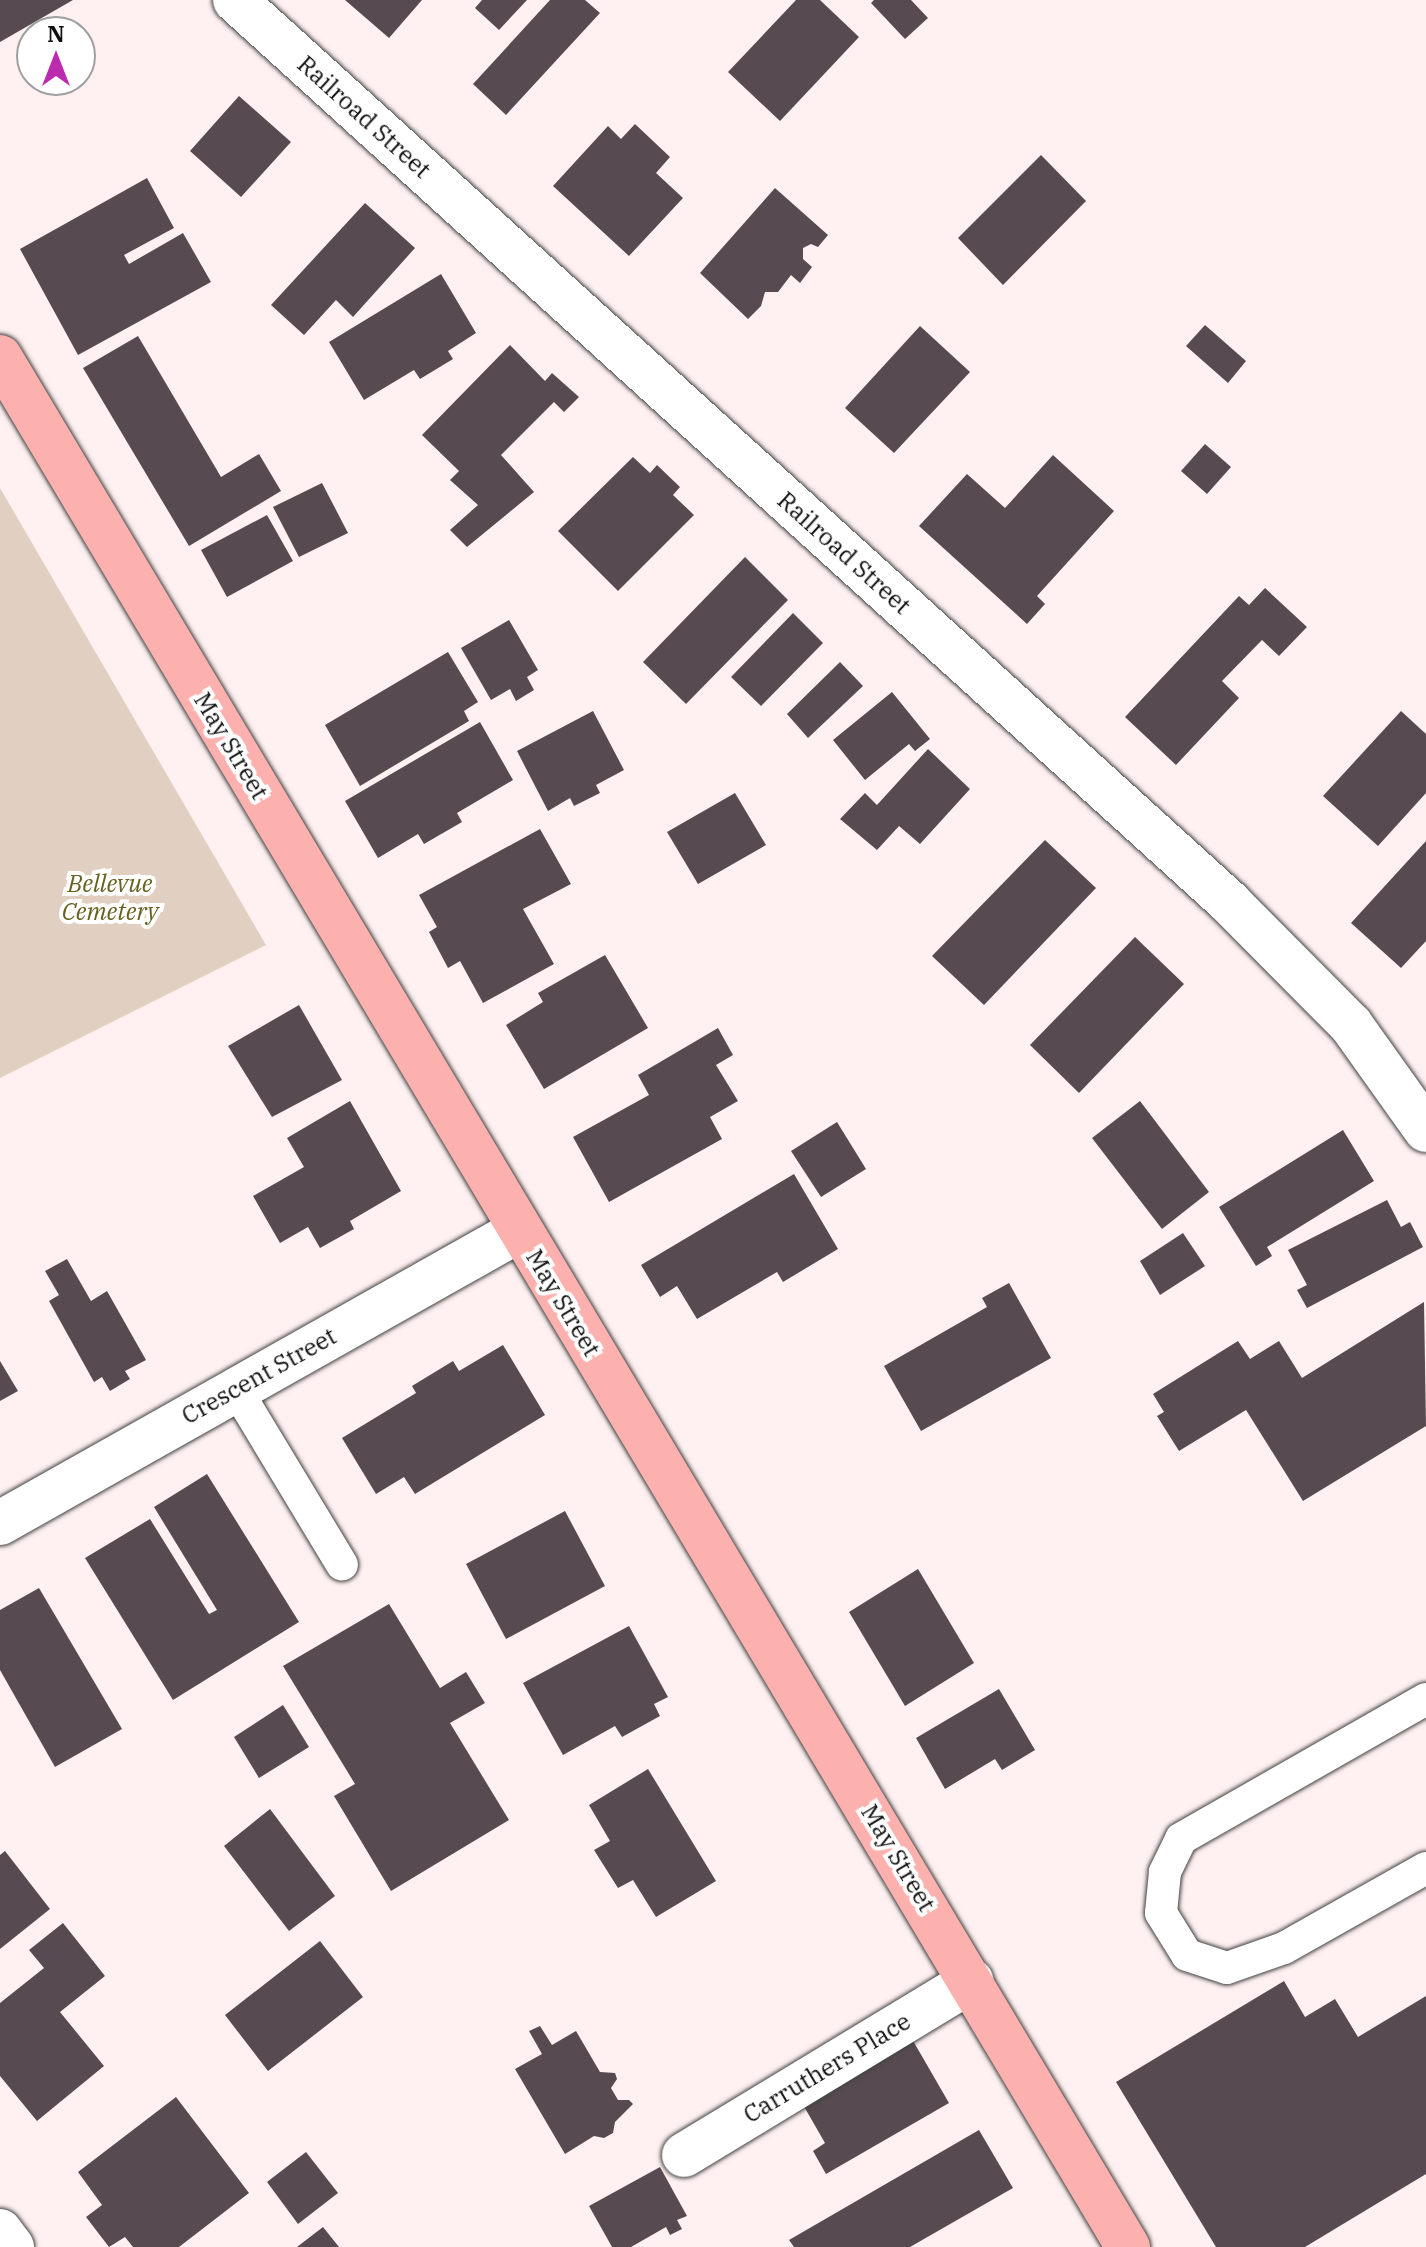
<!DOCTYPE html>
<style>
body{margin:0}
#map{position:relative;width:1426px;height:2247px;overflow:hidden;background:#fff1f1;font-family:"IBM Plex Serif",serif}
div>[style]{position:absolute}
.cemetery>*{inset:0;background:#e1d0c2}
.building>*{inset:0;background:#574b51}
.roads{filter:drop-shadow(0 0 2px #424242) drop-shadow(0 0 2px #424242)}
.service>*{height:32px;margin:-16px;padding:0 16px;transform-origin:16px;border-radius:16px;background:#fff}
.minor>*{height:44px;margin:-22px;padding:0 22px;transform-origin:22px;border-radius:22px;background:#fff}
.secondary>*{height:44px;margin:-22px;padding:0 22px;transform-origin:22px;border-radius:22px;background:#fdb1ae}
span{translate:-50% -50%;white-space:nowrap;text-align:center;line-height:1.15;-webkit-text-stroke:8px #fff;paint-order:stroke}
.street-label{font-size:24px;color:#0f0f0f}
.park-label{font-size:24px;color:#656120;font-style:italic}
.north{position:absolute;left:16px;top:16px;width:80px;height:80px;box-sizing:border-box;background:#fff;border:2px solid #9f9f9f;border-radius:50%;rotate:0deg;font-size:22px;font-weight:700;line-height:32px;text-align:center;color:#0f0f0f}
.north::after{content:'';display:block;margin:auto;width:28px;height:36px;background:#bc2aad;clip-path:polygon(50% 0,100% 100%,50% 72%,0 100%)}
</style>
<div id="map">
<div class="cemetery">
<i style="clip-path:polygon(0 488px,266px 945px,0 1078px)"></i>
</div>
<div class="building">
<i style="clip-path:polygon(0 0,73px 0,0 42px)"></i>
<i style="clip-path:polygon(345px 0,422px 0,389px 38px)"></i>
<i style="clip-path:polygon(482px 0,527px 0,499px 30px,475px 8px)"></i>
<i style="clip-path:polygon(550px 0,585px 0,600px 13px,506px 115px,473px 84px)"></i>
<i style="clip-path:polygon(796px 0,820px 0,859px 37px,780px 121px,728px 72px)"></i>
<i style="clip-path:polygon(874px 0,911px 0,928px 18px,905px 39px,871px 3px)"></i>
<i style="clip-path:polygon(239px 96px,291px 142px,241px 197px,190px 151px)"></i>
<i style="clip-path:polygon(635px 124px,670px 157px,656px 173px,683px 198px,629px 256px,553px 186px,608px 126px,621px 139px)"></i>
<i style="clip-path:polygon(1041px 155px,1086px 201px,1003px 285px,958px 238px)"></i>
<i style="clip-path:polygon(147px 178px,174px 228px,124px 255px,129px 264px,183px 233px,211px 282px,78px 355px,20px 249px)"></i>
<i style="clip-path:polygon(775px 188px,828px 235px,818px 247px,811px 244px,803px 248px,803px 259px,812px 267px,800px 283px,791px 275px,778px 292px,765px 292px,761px 306px,748px 319px,700px 273px)"></i>
<i style="clip-path:polygon(365px 203px,415px 248px,353px 317px,336px 300px,304px 335px,271px 305px)"></i>
<i style="clip-path:polygon(441px 274px,476px 333px,448px 351px,453px 359px,420px 379px,414px 370px,364px 400px,329px 342px)"></i>
<i style="clip-path:polygon(1205px 325px,1246px 361px,1228px 383px,1186px 346px)"></i>
<i style="clip-path:polygon(920px 326px,970px 372px,894px 453px,845px 408px)"></i>
<i style="clip-path:polygon(138px 336px,221px 477px,259px 454px,281px 491px,189px 546px,83px 368px)"></i>
<i style="clip-path:polygon(510px 345px,545px 381px,552px 373px,579px 397px,564px 412px,554px 402px,501px 455px,534px 492px,467px 547px,450px 530px,478px 505px,450px 480px,459px 471px,422px 435px)"></i>
<i style="clip-path:polygon(1205px 444px,1231px 467px,1207px 494px,1181px 471px)"></i>
<i style="clip-path:polygon(1053px 455px,1114px 511px,1037px 596px,1045px 604px,1027px 624px,919px 526px,967px 474px,1005px 508px)"></i>
<i style="clip-path:polygon(633px 457px,650px 473px,657px 465px,680px 487px,673px 495px,694px 515px,618px 591px,558px 531px)"></i>
<i style="clip-path:polygon(322px 483px,348px 533px,299px 557px,273px 507px)"></i>
<i style="clip-path:polygon(267px 515px,293px 561px,227px 597px,201px 550px)"></i>
<i style="clip-path:polygon(745px 557px,788px 600px,686px 704px,643px 662px)"></i>
<i style="clip-path:polygon(1265px 588px,1307px 627px,1279px 656px,1262px 640px,1222px 681px,1239px 698px,1176px 765px,1125px 717px,1239px 596px,1249px 605px)"></i>
<i style="clip-path:polygon(793px 613px,823px 643px,761px 706px,731px 677px)"></i>
<i style="clip-path:polygon(509px 620px,538px 670px,527px 677px,534px 690px,516px 701px,510px 689px,491px 700px,461px 648px)"></i>
<i style="clip-path:polygon(448px 652px,478px 702px,464px 711px,469px 721px,360px 786px,325px 725px)"></i>
<i style="clip-path:polygon(840px 662px,863px 686px,808px 738px,787px 714px)"></i>
<i style="clip-path:polygon(892px 692px,930px 739px,915px 751px,909px 744px,865px 780px,833px 740px)"></i>
<i style="clip-path:polygon(593px 711px,624px 770px,596px 785px,600px 793px,574px 806px,570px 798px,548px 811px,517px 751px)"></i>
<i style="clip-path:polygon(1401px 711px,1426px 734px,1426px 793px,1378px 846px,1323px 796px)"></i>
<i style="clip-path:polygon(480px 722px,513px 780px,457px 813px,462px 822px,424px 844px,418px 834px,378px 858px,345px 801px)"></i>
<i style="clip-path:polygon(928px 749px,970px 789px,920px 844px,899px 826px,877px 850px,840px 819px,865px 793px,877px 805px)"></i>
<i style="clip-path:polygon(735px 793px,766px 845px,698px 884px,667px 832px)"></i>
<i style="clip-path:polygon(540px 829px,571px 884px,523px 909px,554px 964px,483px 1003px,460px 961px,448px 968px,429px 932px,437px 927px,419px 895px)"></i>
<i style="clip-path:polygon(1045px 840px,1096px 888px,984px 1005px,932px 956px)"></i>
<i style="clip-path:polygon(1426px 841px,1426px 941px,1401px 968px,1351px 923px)"></i>
<i style="clip-path:polygon(1135px 937px,1184px 984px,1079px 1093px,1030px 1045px)"></i>
<i style="clip-path:polygon(605px 955px,648px 1028px,544px 1089px,506px 1025px,543px 1002px,538px 993px)"></i>
<i style="clip-path:polygon(299px 1005px,342px 1080px,272px 1117px,228px 1046px)"></i>
<i style="clip-path:polygon(718px 1028px,733px 1055px,716px 1065px,738px 1101px,710px 1117px,722px 1139px,609px 1202px,573px 1137px,649px 1095px,638px 1075px)"></i>
<i style="clip-path:polygon(350px 1101px,401px 1191px,350px 1221px,354px 1229px,320px 1248px,308px 1227px,280px 1243px,253px 1196px,304px 1167px,287px 1138px)"></i>
<i style="clip-path:polygon(1140px 1101px,1209px 1192px,1162px 1229px,1092px 1138px)"></i>
<i style="clip-path:polygon(837px 1122px,866px 1169px,821px 1197px,791px 1151px)"></i>
<i style="clip-path:polygon(1343px 1130px,1374px 1181px,1267px 1247px,1272px 1256px,1256px 1266px,1219px 1207px)"></i>
<i style="clip-path:polygon(794px 1174px,838px 1249px,783px 1282px,777px 1272px,697px 1319px,677px 1286px,660px 1297px,641px 1265px)"></i>
<i style="clip-path:polygon(1387px 1200px,1401px 1227px,1410px 1222px,1423px 1247px,1307px 1308px,1297px 1290px,1307px 1285px,1288px 1250px)"></i>
<i style="clip-path:polygon(1183px 1233px,1205px 1266px,1160px 1295px,1140px 1261px)"></i>
<i style="clip-path:polygon(67px 1259px,91px 1301px,107px 1291px,146px 1360px,125px 1371px,130px 1379px,110px 1391px,102px 1377px,94px 1382px,49px 1301px,59px 1295px,45px 1271px)"></i>
<i style="clip-path:polygon(1009px 1283px,1051px 1358px,921px 1431px,884px 1366px,987px 1307px,982px 1298px)"></i>
<i style="clip-path:polygon(1424px 1302px,1426px 1426px,1303px 1501px,1246px 1410px,1179px 1451px,1157px 1416px,1164px 1412px,1153px 1394px,1238px 1341px,1250px 1359px,1279px 1341px,1302px 1378px)"></i>
<i style="clip-path:polygon(503px 1345px,545px 1415px,415px 1494px,404px 1477px,376px 1494px,342px 1438px,416px 1393px,412px 1386px,453px 1361px,459px 1371px)"></i>
<i style="clip-path:polygon(0 1361px,18px 1391px,0 1401px)"></i>
<i style="clip-path:polygon(207px 1474px,299px 1622px,173px 1700px,85px 1558px,150px 1519px,209px 1614px,217px 1610px,154px 1507px)"></i>
<i style="clip-path:polygon(565px 1511px,605px 1586px,506px 1639px,466px 1564px)"></i>
<i style="clip-path:polygon(918px 1569px,974px 1663px,905px 1706px,849px 1612px)"></i>
<i style="clip-path:polygon(39px 1588px,122px 1729px,55px 1767px,0 1670px,0 1610px)"></i>
<i style="clip-path:polygon(389px 1604px,440px 1688px,466px 1672px,485px 1703px,450px 1723px,509px 1820px,391px 1891px,334px 1796px,355px 1784px,283px 1666px)"></i>
<i style="clip-path:polygon(629px 1626px,668px 1697px,654px 1704px,660px 1716px,622px 1737px,615px 1726px,563px 1755px,523px 1683px)"></i>
<i style="clip-path:polygon(999px 1689px,1035px 1750px,1002px 1770px,995px 1759px,945px 1789px,916px 1738px)"></i>
<i style="clip-path:polygon(283px 1705px,309px 1747px,259px 1778px,234px 1737px)"></i>
<i style="clip-path:polygon(648px 1769px,716px 1881px,656px 1917px,633px 1880px,618px 1888px,594px 1850px,610px 1841px,589px 1805px)"></i>
<i style="clip-path:polygon(270px 1809px,335px 1896px,289px 1931px,224px 1846px)"></i>
<i style="clip-path:polygon(5px 1851px,50px 1909px,0 1949px,0 1855px)"></i>
<i style="clip-path:polygon(63px 1923px,105px 1976px,60px 2012px,104px 2066px,37px 2121px,0 2076px,0 2003px,44px 1968px,29px 1950px)"></i>
<i style="clip-path:polygon(320px 1941px,363px 1997px,268px 2071px,225px 2015px)"></i>
<i style="clip-path:polygon(1284px 1981px,1305px 2017px,1335px 1999px,1358px 2037px,1426px 1996px,1426px 2174px,1305px 2247px,1216px 2247px,1116px 2082px)"></i>
<i style="clip-path:polygon(540px 2026px,552px 2045px,576px 2031px,600px 2072px,615px 2073px,617px 2079px,611px 2088px,618px 2100px,629px 2100px,633px 2104px,615px 2122px,613px 2133px,604px 2138px,594px 2136px,565px 2154px,515px 2069px,542px 2054px,529px 2031px)"></i>
<i style="clip-path:polygon(912px 2039px,949px 2103px,826px 2174px,813px 2151px,825px 2143px,802px 2103px)"></i>
<i style="clip-path:polygon(176px 2097px,249px 2193px,179px 2247px,133px 2247px,125px 2237px,109px 2247px,86px 2217px,102px 2205px,78px 2172px)"></i>
<i style="clip-path:polygon(979px 2130px,1013px 2188px,910px 2247px,794px 2247px,789px 2240px)"></i>
<i style="clip-path:polygon(306px 2152px,338px 2193px,298px 2224px,267px 2182px)"></i>
<i style="clip-path:polygon(660px 2167px,687px 2216px,677px 2220px,682px 2229px,670px 2235px,666px 2227px,631px 2247px,612px 2247px,589px 2206px)"></i>
<i style="clip-path:polygon(323px 2227px,339px 2247px,297px 2247px)"></i>
</div>
<div class="roads">
<div class="service">
<i style="left:236px;top:1389px;width:205px;rotate:58.9deg"></i>
<i style="left:1426px;top:1699px;width:282px;rotate:150.3deg"></i>
<i style="left:1181px;top:1839px;width:37px;rotate:116deg"></i>
<i style="left:1165px;top:1872px;width:41px;rotate:95.6deg"></i>
<i style="left:1161px;top:1913px;width:49px;rotate:58.2deg"></i>
<i style="left:1187px;top:1955px;width:42px;rotate:18deg"></i>
<i style="left:1227px;top:1968px;width:60px;rotate:-19.3deg"></i>
<i style="left:1284px;top:1948px;width:163px;rotate:-29.4deg"></i>
</div>
<div class="minor">
<i style="left:235px;top:0;width:1344px;rotate:42.22deg"></i>
<i style="left:1230px;top:903px;width:172px;rotate:45.2deg"></i>
<i style="left:1351px;top:1025px;width:129px;rotate:54.5deg"></i>
<i style="left:0;top:1523px;width:597px;rotate:-29.4deg"></i>
<i style="left:684px;top:2155px;width:336px;rotate:-31.2deg"></i>
<i style="left:0;top:2231px;width:20px;rotate:53deg"></i>
</div>
<div class="secondary">
<i style="left:0;top:357px;width:2201px;rotate:59.17deg"></i>
</div>
</div>
<div class="street-label">
<span style="left:364px;top:117px;rotate:42deg">Railroad Street</span>
<span style="left:844px;top:553px;rotate:42deg">Railroad Street</span>
<span style="left:231px;top:746px;rotate:59deg">May Street</span>
<span style="left:563px;top:1303px;rotate:59deg">May Street</span>
<span style="left:259px;top:1376px;rotate:-29deg">Crescent Street</span>
<span style="left:898px;top:1858px;rotate:59deg">May Street</span>
<span style="left:827px;top:2068px;rotate:-31deg">Carruthers Place</span>
</div>
<div class="park-label">
<span style="left:110px;top:898px">Bellevue<br>Cemetery</span>
</div>
<div class="north">N</div>
</div>
